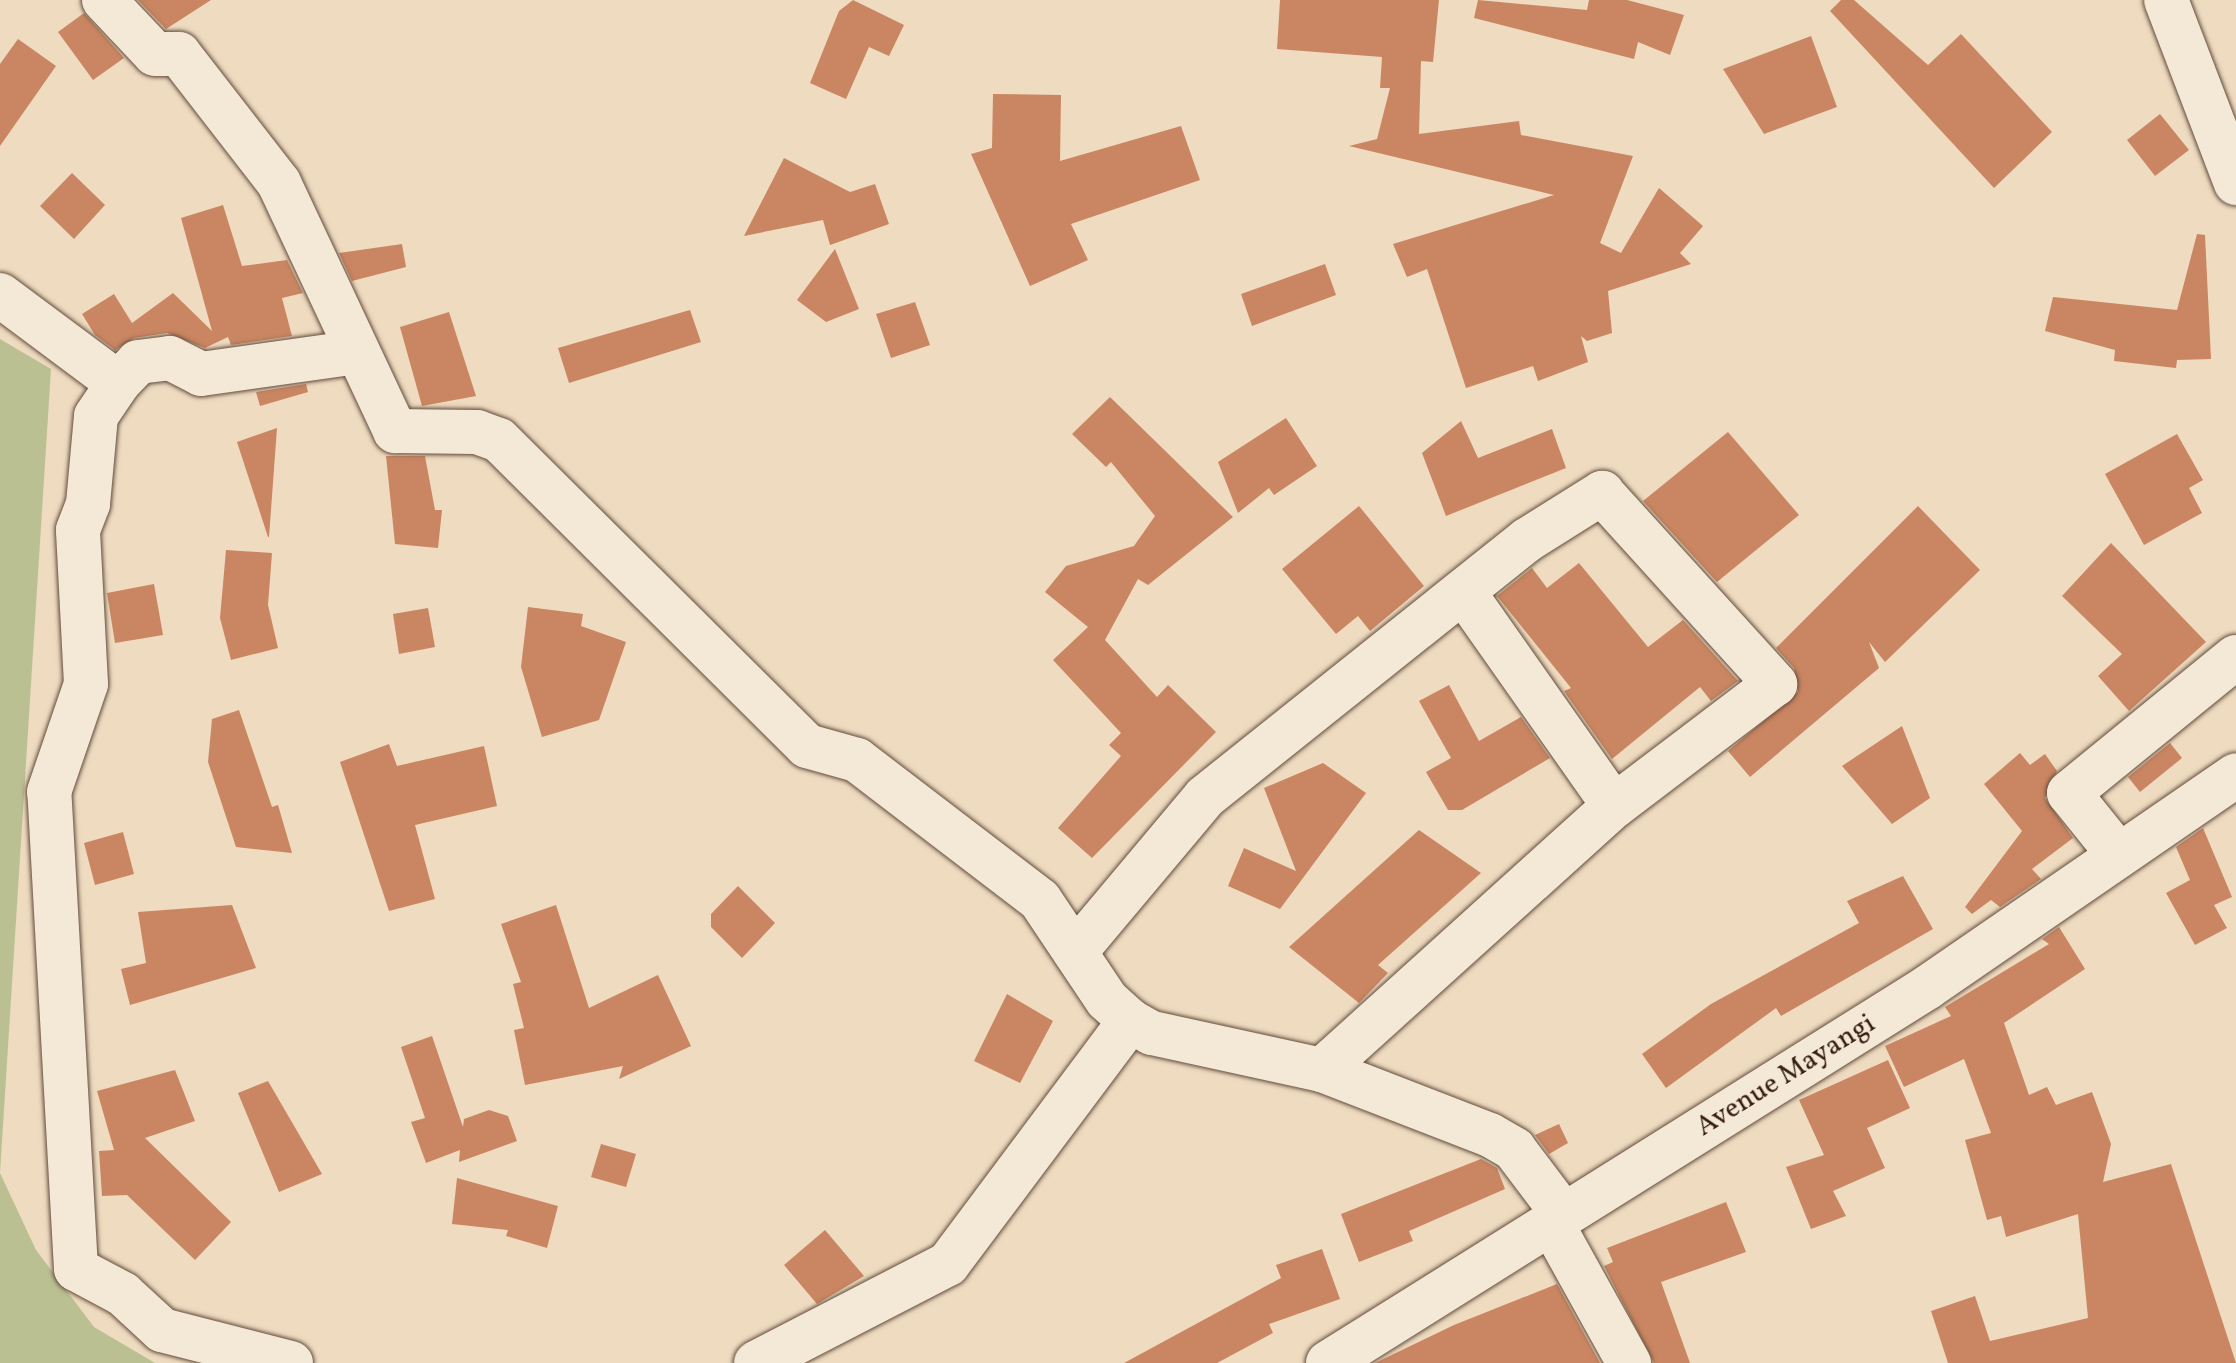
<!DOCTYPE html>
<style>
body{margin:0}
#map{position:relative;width:2236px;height:1363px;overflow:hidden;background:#eedbc0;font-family:Vollkorn,serif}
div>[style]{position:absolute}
.green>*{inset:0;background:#bac092}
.building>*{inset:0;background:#ca8662}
.roads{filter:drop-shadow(0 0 2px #634c3c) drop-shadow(0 0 2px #634c3c)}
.minor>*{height:44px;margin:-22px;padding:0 22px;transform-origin:22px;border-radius:22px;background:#f4e8d6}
.tertiary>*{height:44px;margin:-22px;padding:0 22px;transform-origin:22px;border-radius:22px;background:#f4e8d6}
span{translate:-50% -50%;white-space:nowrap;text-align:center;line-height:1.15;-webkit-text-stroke:6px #f4e8d6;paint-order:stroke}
.street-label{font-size:28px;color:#351d10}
</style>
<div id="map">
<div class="green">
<i style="clip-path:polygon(0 339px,51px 369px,0 1173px,36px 1250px,94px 1327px,155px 1363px,0 1363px)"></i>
</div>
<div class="building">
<i style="clip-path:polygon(138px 0,211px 0,166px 29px)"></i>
<i style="clip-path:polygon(853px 0,904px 25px,889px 56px,869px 47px,846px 99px,810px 83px,839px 11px)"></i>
<i style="clip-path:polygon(1280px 0,1439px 0,1433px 62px,1421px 61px,1419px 134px,1519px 121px,1521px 135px,1633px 156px,1600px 243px,1621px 253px,1659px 188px,1703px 226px,1680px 253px,1691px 264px,1608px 291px,1612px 333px,1587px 341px,1581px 336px,1588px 362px,1538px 381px,1533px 366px,1466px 388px,1427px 269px,1407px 277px,1393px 244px,1554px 195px,1349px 146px,1377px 139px,1390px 88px,1380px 88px,1382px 57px,1277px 49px)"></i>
<i style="clip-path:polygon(1478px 0,1587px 10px,1589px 0,1627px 0,1684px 15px,1670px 55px,1638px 42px,1634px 59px,1474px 18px)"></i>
<i style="clip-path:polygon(1841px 0,1854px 0,1928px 65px,1961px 34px,2052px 132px,1994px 188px,1830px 11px)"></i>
<i style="clip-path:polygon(84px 13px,124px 58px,93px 80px,58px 32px)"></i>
<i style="clip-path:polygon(1811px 36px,1837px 107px,1764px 134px,1723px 69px)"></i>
<i style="clip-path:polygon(18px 39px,56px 66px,0 146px,0 64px)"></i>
<i style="clip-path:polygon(993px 94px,1061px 95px,1060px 161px,1181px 126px,1200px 180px,1071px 224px,1088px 260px,1030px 286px,971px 154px,992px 148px)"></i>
<i style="clip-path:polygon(2160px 114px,2189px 150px,2155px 176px,2127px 140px)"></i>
<i style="clip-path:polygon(784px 158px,850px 192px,875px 184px,889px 224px,830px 245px,823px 220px,744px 236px)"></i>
<i style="clip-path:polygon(72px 173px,105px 205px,74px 239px,40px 206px)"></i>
<i style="clip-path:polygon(223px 205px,242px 266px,287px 260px,303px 293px,282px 298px,292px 336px,231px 345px,228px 337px,205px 348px,167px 333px,134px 338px,115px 350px,95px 335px,82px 314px,114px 294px,132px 323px,173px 293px,212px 331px,181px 218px)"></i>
<i style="clip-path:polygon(2197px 234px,2205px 235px,2211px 359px,2177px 360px,2176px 368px,2114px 361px,2115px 350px,2045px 331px,2053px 297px,2177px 310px)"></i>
<i style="clip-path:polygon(402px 244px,406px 267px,352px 281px,339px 253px)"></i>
<i style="clip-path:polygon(835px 249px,859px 309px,826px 322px,797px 300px)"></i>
<i style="clip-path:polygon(1325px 264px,1336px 295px,1252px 326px,1241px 294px)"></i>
<i style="clip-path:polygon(915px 302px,930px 345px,891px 358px,876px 314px)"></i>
<i style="clip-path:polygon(690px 310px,701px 342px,569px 383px,558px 348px)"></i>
<i style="clip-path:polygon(449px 312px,476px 396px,422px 406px,400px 327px)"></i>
<i style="clip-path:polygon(306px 384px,308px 392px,260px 406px,256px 392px)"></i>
<i style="clip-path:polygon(1110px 397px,1233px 517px,1148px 585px,1138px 579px,1105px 640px,1157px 697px,1168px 685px,1216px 732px,1092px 858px,1058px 828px,1121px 756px,1109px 745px,1121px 733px,1053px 660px,1088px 627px,1045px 592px,1066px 566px,1134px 546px,1155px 516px,1111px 462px,1106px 467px,1072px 434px)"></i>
<i style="clip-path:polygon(1286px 418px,1317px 466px,1274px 495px,1269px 488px,1238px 513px,1218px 462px)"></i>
<i style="clip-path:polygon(1461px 421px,1478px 458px,1552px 429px,1566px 468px,1446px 516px,1422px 453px)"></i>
<i style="clip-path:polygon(277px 428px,269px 537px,268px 537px,237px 442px)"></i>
<i style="clip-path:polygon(1728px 432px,1799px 515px,1717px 582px,1643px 501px)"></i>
<i style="clip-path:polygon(2177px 434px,2203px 480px,2189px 488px,2202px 513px,2144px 545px,2105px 474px)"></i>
<i style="clip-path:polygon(386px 456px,425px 456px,435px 510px,442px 510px,438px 548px,395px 544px)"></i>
<i style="clip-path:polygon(1359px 506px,1424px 586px,1370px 631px,1358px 616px,1336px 634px,1282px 569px)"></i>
<i style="clip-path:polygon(1918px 506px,1980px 570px,1885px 662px,1869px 642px,1879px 668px,1750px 777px,1728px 751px,1798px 692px,1794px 668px,1776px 648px)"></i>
<i style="clip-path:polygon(2111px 543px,2206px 642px,2129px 711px,2098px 676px,2122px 654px,2062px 596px)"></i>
<i style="clip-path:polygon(226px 550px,272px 553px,268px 605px,278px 648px,231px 660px,220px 618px)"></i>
<i style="clip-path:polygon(1579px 563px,1648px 647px,1683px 620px,1738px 681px,1711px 701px,1700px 687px,1612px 759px,1564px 691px,1571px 688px,1497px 596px,1532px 568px,1547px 588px)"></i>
<i style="clip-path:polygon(154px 584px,163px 635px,115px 643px,107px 593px)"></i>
<i style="clip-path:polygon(528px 607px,583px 614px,581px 626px,626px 642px,599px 720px,542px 737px,521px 667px)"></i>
<i style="clip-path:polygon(428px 608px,435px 647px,399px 654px,393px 614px)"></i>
<i style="clip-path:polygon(1449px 685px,1479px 741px,1521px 717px,1550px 758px,1462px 810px,1448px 810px,1426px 772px,1451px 758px,1419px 701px)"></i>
<i style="clip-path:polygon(239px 710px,272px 807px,278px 805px,292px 853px,236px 847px,208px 762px,212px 719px)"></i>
<i style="clip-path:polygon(1902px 726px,1930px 798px,1892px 824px,1842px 766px)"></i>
<i style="clip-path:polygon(2170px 743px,2182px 758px,2140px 792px,2128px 777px)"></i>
<i style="clip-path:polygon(389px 744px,397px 766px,484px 746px,497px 806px,415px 825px,435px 899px,389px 911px,340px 762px)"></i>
<i style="clip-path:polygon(2020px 753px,2030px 765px,2045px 754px,2057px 771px,2045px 798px,2073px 838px,2032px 869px,2041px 879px,2000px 907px,1991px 900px,1972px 914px,1965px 907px,2022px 831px,1984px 784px)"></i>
<i style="clip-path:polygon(1323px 763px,1366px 793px,1280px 909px,1228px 886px,1244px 848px,1296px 871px,1264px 788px)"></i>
<i style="clip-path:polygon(2203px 828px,2232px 897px,2214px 905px,2227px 928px,2195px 945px,2166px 893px,2190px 880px,2176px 847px)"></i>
<i style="clip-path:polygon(1419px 830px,1481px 873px,1378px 965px,1388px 973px,1359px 1003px,1289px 947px)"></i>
<i style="clip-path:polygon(123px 832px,134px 874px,95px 885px,84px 843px)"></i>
<i style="clip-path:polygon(1903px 876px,1933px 929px,1781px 1016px,1776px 1008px,1666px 1088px,1642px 1054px,1711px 1004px,1859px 923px,1847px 901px)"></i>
<i style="clip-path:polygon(738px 886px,775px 923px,742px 958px,711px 927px,711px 914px)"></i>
<i style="clip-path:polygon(232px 905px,256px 968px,130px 1005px,121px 969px,146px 963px,138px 912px)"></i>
<i style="clip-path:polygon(556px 905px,589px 1008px,658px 975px,691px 1046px,619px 1079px,623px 1066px,525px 1085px,514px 1030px,524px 1028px,513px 984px,521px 982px,501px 924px)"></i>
<i style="clip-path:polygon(2059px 927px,2085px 969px,2004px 1023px,2029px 1095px,2047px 1087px,2056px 1105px,2092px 1092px,2111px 1144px,2103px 1182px,2171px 1164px,2236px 1363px,1948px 1363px,1931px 1311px,1975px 1296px,1990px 1341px,2088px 1318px,2078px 1214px,2006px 1237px,2001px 1216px,1987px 1220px,1965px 1140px,1991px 1133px,1964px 1059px,1904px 1087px,1885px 1046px,1951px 1016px,1945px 1007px,2049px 944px,2042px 939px)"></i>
<i style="clip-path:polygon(1007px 994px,1053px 1021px,1020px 1083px,974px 1061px)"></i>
<i style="clip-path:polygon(432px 1036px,463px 1127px,464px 1119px,489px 1110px,508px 1116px,517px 1141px,459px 1162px,460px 1150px,426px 1163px,411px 1122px,425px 1118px,401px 1047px)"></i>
<i style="clip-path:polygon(1888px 1060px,1910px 1108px,1867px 1128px,1885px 1168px,1833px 1191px,1846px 1216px,1811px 1229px,1786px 1167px,1824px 1155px,1799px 1100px)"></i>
<i style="clip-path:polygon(175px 1070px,195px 1121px,145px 1138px,231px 1222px,195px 1260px,127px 1195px,102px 1196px,99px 1151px,114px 1150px,97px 1091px)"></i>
<i style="clip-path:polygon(268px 1081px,322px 1174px,279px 1192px,238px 1093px)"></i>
<i style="clip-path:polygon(1559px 1124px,1568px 1143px,1549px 1154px,1535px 1135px)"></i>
<i style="clip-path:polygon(601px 1144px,636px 1154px,626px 1187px,591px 1177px)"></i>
<i style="clip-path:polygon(1481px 1159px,1497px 1168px,1505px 1189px,1409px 1231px,1413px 1241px,1359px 1262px,1341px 1214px)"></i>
<i style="clip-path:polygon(457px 1178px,558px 1206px,547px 1248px,506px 1236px,508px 1230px,452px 1224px)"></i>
<i style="clip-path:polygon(1726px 1202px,1746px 1252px,1661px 1282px,1690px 1363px,1654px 1363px,1604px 1266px,1613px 1262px,1607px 1248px)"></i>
<i style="clip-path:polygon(825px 1230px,864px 1276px,817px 1304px,784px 1265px)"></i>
<i style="clip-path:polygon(1322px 1249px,1340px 1299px,1269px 1324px,1273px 1333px,1217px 1363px,1124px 1363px,1281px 1278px,1276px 1265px)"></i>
<i style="clip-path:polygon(1557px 1284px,1600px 1363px,1375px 1363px,1454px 1325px)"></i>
</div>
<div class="roads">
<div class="minor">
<i style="left:104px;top:0;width:74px;rotate:46.6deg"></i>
<i style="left:155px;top:54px;width:24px"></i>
<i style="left:179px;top:54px;width:163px;rotate:52.2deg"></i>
<i style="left:279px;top:183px;width:274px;rotate:64.9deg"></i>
<i style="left:395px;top:431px;width:82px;rotate:0.7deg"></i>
<i style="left:477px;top:432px;width:23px;rotate:20deg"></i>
<i style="left:499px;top:440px;width:434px;rotate:44.8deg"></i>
<i style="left:807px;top:746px;width:52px;rotate:15.6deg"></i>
<i style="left:857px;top:760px;width:230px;rotate:37.4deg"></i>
<i style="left:1040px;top:900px;width:120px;rotate:56.2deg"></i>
<i style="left:1107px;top:1000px;width:31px;rotate:42deg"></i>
<i style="left:1130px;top:1021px;width:25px;rotate:29deg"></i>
<i style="left:1152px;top:1033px;width:174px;rotate:12.3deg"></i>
<i style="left:1322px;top:1070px;width:180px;rotate:21.2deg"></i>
<i style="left:1490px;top:1135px;width:28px;rotate:30deg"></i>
<i style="left:1514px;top:1149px;width:83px;rotate:52.9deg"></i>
<i style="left:2166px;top:0;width:196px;rotate:69.1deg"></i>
<i style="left:0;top:295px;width:147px;rotate:36.7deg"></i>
<i style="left:1465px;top:594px;width:259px;rotate:54.9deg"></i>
<i style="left:2118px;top:854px;width:78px;rotate:-128.8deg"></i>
<i style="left:2069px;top:793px;width:215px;rotate:-39.2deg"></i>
<i style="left:1075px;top:952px;width:202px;rotate:-50deg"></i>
<i style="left:1205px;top:797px;width:412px;rotate:-38.6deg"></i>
<i style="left:1527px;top:540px;width:89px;rotate:-32.1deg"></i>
<i style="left:1602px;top:493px;width:258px;rotate:47.8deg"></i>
<i style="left:1775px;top:684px;width:202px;rotate:142.8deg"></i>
<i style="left:1614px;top:806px;width:394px;rotate:137.9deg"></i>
<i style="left:1553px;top:1226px;width:157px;rotate:61deg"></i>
<i style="left:291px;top:1363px;width:133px;rotate:-165.7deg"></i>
<i style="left:162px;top:1330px;width:53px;rotate:-137.3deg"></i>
<i style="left:123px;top:1294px;width:53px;rotate:-152deg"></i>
<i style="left:76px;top:1269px;width:478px;rotate:-93.2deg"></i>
<i style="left:49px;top:792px;width:114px;rotate:-71.1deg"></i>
<i style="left:86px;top:684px;width:154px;rotate:-93deg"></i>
<i style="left:78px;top:530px;width:28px;rotate:-69deg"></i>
<i style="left:88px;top:504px;width:88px;rotate:-84.8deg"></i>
<i style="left:96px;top:416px;width:40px;rotate:-56deg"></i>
<i style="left:118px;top:383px;width:29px;rotate:-46deg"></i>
<i style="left:138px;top:362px;width:32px;rotate:-7deg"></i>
<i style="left:170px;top:358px;width:35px;rotate:27deg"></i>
<i style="left:201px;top:374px;width:158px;rotate:-8deg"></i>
<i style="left:756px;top:1363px;width:216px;rotate:-27.3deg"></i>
<i style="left:948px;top:1264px;width:304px;rotate:-53.2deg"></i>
</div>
<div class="tertiary">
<i style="left:1328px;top:1363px;width:708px;rotate:-32.07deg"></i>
<i style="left:1928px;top:987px;width:374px;rotate:-34.5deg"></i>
</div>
</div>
<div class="street-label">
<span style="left:1786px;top:1076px;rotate:-32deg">Avenue Mayangi</span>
</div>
</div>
